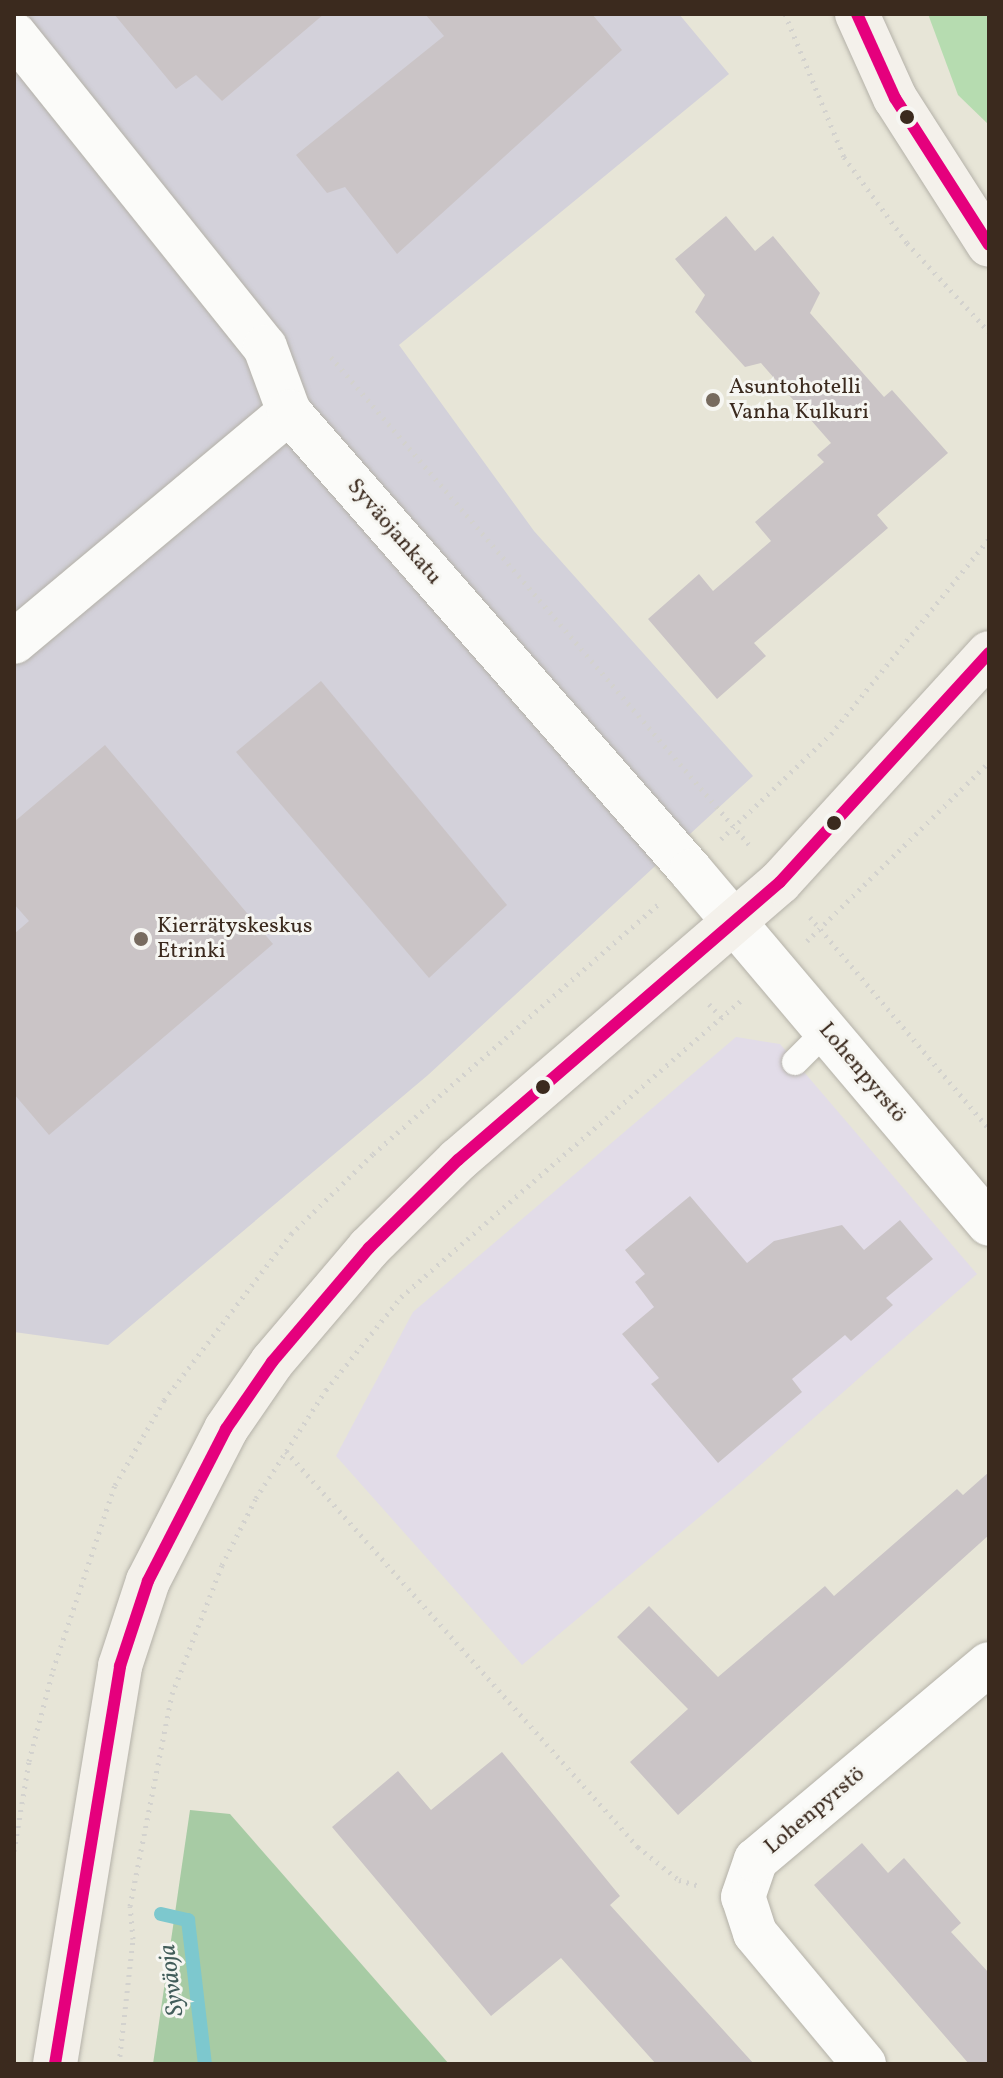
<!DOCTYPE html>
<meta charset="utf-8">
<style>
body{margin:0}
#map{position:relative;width:1003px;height:2078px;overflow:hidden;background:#e7e5d7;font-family:Vollkorn,serif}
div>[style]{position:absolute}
.built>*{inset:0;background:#e2dce8}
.industrial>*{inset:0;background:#d3d1da}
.green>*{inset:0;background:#b6dcb0}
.forest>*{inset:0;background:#a7cba4}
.stream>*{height:14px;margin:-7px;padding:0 7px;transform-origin:7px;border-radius:7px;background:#7dc8ce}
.building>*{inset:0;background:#cac4c6}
.path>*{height:5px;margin-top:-2.5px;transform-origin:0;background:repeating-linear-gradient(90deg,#d3d2ce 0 2px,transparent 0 8px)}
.roads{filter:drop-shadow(0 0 2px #b4b1a8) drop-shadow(0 0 2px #b4b1a8)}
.lane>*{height:26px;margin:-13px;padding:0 13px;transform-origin:13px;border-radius:13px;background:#fbfbf9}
.street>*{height:44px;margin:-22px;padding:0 22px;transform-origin:22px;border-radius:22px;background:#fbfbf9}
.secondary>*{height:44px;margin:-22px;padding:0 22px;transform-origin:22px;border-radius:22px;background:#f4f1eb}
.bus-1>*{height:12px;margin:-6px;padding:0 6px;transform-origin:6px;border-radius:6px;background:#e5007d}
.dots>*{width:22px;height:22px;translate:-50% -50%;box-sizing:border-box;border:4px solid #f6f6f2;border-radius:50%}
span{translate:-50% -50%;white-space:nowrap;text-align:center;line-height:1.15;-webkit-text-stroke:6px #f6f6f2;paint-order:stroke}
.poi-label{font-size:22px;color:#3b2a1e}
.left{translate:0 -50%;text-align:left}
.street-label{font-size:22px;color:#3b2a1e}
.water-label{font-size:24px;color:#425d5a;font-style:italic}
.frame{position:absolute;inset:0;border:16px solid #3b2a1e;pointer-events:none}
</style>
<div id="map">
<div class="built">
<i style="clip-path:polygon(736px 1037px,780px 1044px,977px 1274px,739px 1484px,522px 1665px,336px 1456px,413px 1312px)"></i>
</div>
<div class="industrial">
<i style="clip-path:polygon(14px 14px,679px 14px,729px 74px,399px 345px,534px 531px,753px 776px,428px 1075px,108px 1345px,14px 1332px)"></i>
</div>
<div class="green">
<i style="clip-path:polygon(928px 14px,989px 14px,989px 125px,958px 95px)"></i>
</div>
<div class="forest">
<i style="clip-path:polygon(190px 1810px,230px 1814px,449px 2064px,153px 2064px)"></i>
</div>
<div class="stream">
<i style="left:161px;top:1914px;width:28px;rotate:13deg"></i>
<i style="left:188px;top:1920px;width:145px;rotate:83.3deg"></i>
</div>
<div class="building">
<i style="clip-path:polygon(114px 14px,324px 14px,222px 101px,196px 75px,176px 89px)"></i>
<i style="clip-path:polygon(425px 14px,592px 14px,622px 50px,397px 254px,345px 187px,327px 193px,296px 155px,444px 36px)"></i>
<i style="clip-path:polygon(726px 216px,755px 251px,773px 236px,820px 293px,810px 313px,884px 397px,892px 390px,948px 453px,877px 515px,888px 528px,754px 643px,766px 656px,717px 699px,648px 619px,699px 574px,713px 591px,771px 541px,755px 522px,824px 462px,817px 455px,831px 443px,761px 363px,745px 367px,695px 312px,705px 295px,675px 259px)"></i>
<i style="clip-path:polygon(321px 681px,507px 905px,429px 978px,236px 752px)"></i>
<i style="clip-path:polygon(105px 745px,273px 944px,49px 1135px,14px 1094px,14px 934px,29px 921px,14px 904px,14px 822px)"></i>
<i style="clip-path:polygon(690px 1196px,747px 1263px,774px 1241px,842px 1225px,864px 1250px,900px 1220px,933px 1259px,886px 1298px,893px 1305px,851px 1341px,845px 1335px,792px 1379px,802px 1392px,718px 1463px,651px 1384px,659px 1378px,622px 1334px,654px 1307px,635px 1282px,645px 1274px,625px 1250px)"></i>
<i style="clip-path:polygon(989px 1472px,989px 1535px,678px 1815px,630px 1762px,688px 1709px,617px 1637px,649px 1606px,718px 1677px,825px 1586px,834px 1596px,957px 1489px,963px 1495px)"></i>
<i style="clip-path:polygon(502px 1752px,620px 1896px,610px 1905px,754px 2064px,656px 2064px,561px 1958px,491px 2016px,332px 1827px,398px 1771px,431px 1810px)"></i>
<i style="clip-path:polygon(862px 1843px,888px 1873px,904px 1858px,961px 1923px,951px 1932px,989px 1973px,989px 2064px,969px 2064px,814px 1885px)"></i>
</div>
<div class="path">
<i style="left:785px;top:14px;width:155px;rotate:67.6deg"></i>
<i style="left:844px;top:157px;width:107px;rotate:53.8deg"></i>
<i style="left:907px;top:243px;width:121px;rotate:47.3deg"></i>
<i style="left:331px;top:357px;width:647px;rotate:49.39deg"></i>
<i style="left:721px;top:839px;width:152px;rotate:-43.7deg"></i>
<i style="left:831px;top:734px;width:251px;rotate:-51deg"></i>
<i style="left:810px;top:917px;width:277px;rotate:49.8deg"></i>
<i style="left:807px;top:941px;width:255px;rotate:-44.5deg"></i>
<i style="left:709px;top:1004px;width:19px;rotate:47deg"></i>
<i style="left:286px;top:1451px;width:530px;rotate:48.37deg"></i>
<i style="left:638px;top:1847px;width:53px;rotate:38.8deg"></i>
<i style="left:679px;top:1880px;width:22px;rotate:16deg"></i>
<i style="left:14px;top:1851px;width:91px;rotate:-80.5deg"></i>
<i style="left:29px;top:1761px;width:94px;rotate:-75.2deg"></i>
<i style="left:53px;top:1670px;width:195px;rotate:-71.5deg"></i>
<i style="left:115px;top:1485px;width:98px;rotate:-60deg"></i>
<i style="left:164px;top:1400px;width:209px;rotate:-52.6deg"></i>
<i style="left:291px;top:1234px;width:115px;rotate:-44.3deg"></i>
<i style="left:373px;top:1154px;width:380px;rotate:-41.2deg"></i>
<i style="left:119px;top:2064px;width:126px;rotate:-83.6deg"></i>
<i style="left:133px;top:1939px;width:33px;rotate:-95deg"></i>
<i style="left:130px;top:1906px;width:216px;rotate:-78.8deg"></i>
<i style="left:172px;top:1694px;width:138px;rotate:-68.8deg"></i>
<i style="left:222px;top:1565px;width:75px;rotate:-63.1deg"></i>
<i style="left:256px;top:1498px;width:129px;rotate:-57.1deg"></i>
<i style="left:326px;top:1390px;width:119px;rotate:-51.1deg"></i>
<i style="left:401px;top:1297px;width:454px;rotate:-41.1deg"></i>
</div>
<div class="roads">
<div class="lane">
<i style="left:795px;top:1062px;width:44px;rotate:-45deg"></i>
</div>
<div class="street">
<i style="left:14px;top:34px;width:401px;rotate:51.3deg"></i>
<i style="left:265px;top:347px;width:69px;rotate:69.7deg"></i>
<i style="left:14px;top:642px;width:359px;rotate:-39.9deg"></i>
<i style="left:289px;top:412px;width:610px;rotate:48.79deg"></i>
<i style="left:691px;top:871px;width:462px;rotate:49.8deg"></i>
<i style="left:864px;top:2064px;width:170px;rotate:-129.8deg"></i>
<i style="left:755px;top:1933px;width:38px;rotate:-108deg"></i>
<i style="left:743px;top:1897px;width:39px;rotate:-71deg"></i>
<i style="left:756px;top:1860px;width:304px;rotate:-40.1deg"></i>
</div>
<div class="secondary">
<i style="left:857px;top:14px;width:92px;rotate:65.7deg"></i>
<i style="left:895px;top:98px;width:174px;rotate:57.4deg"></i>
<i style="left:55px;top:2064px;width:403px;rotate:-80.7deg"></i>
<i style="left:120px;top:1666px;width:89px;rotate:-71.8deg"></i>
<i style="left:148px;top:1581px;width:171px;rotate:-62.8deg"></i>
<i style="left:226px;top:1429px;width:81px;rotate:-55.5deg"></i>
<i style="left:272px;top:1362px;width:150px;rotate:-49.6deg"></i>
<i style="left:369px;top:1248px;width:125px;rotate:-44.7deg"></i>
<i style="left:458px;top:1160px;width:425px;rotate:-40.8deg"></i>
<i style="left:780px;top:882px;width:310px;rotate:-47.6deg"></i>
</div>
</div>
<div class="bus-1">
<i style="left:857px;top:14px;width:92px;rotate:65.7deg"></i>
<i style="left:895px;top:98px;width:174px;rotate:57.4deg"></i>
<i style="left:55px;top:2064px;width:403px;rotate:-80.7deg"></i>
<i style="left:120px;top:1666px;width:89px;rotate:-71.8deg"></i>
<i style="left:148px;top:1581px;width:171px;rotate:-62.8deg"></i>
<i style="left:226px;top:1429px;width:81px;rotate:-55.5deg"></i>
<i style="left:272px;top:1362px;width:150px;rotate:-49.6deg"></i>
<i style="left:369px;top:1248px;width:125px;rotate:-44.7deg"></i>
<i style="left:458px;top:1160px;width:425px;rotate:-40.8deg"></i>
<i style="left:780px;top:882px;width:310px;rotate:-47.6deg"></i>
</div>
<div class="dots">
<i style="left:907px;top:117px;background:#3b2a1e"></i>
<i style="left:713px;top:400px;background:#776b5f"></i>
<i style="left:834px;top:823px;background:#3b2a1e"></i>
<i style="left:141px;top:939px;background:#776b5f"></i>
<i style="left:543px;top:1087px;background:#3b2a1e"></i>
</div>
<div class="poi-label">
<span class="left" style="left:729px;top:400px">Asuntohotelli<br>Vanha Kulkuri</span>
<span class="left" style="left:157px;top:939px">Kierrätyskeskus<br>Etrinki</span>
</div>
<div class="street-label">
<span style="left:394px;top:532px;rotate:49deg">Syväojankatu</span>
<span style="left:862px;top:1073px;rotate:50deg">Lohenpyrstö</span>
<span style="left:815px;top:1811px;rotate:-40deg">Lohenpyrstö</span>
</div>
<div class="water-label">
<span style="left:173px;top:1980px;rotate:-97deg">Syväoja</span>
</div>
<div class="frame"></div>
</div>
